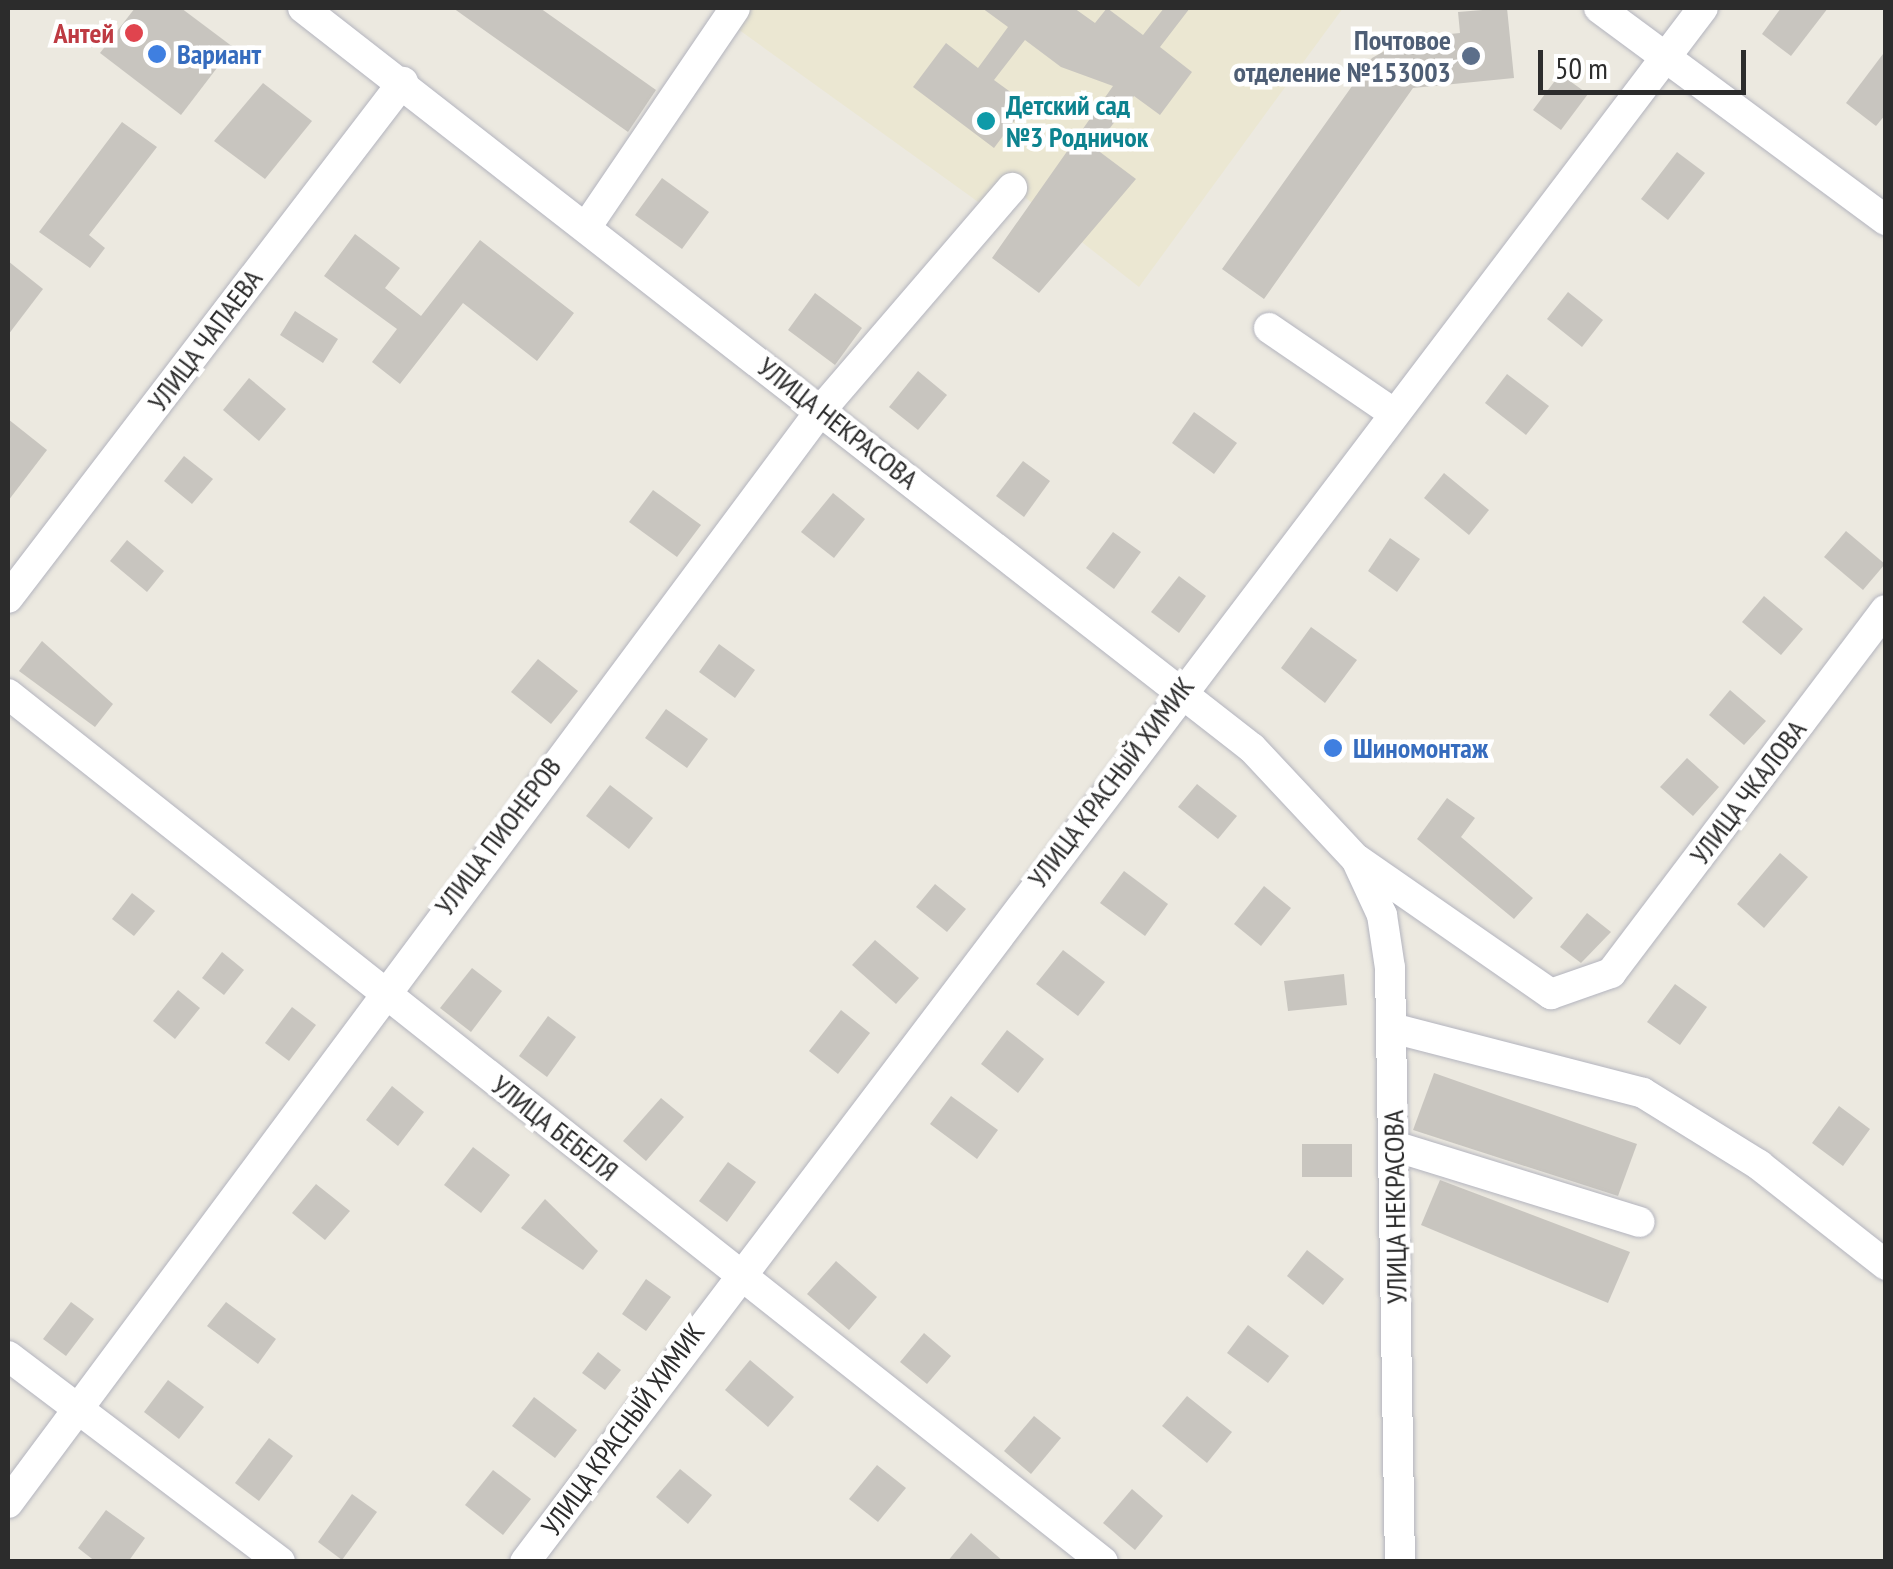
<!DOCTYPE html>
<meta charset="utf-8">
<style>
body{margin:0}
#map{position:relative;width:1893px;height:1569px;overflow:hidden;background:#ece9e0;font-family:"PT Sans Narrow",sans-serif}
div>[style]{position:absolute}
.education>*{inset:0;background:#ebe7d2}
.building>*{inset:0;background:#c8c5bf}
.roads{filter:drop-shadow(0 0 2px #b3b4be) drop-shadow(0 0 2px #b3b4be)}
.minor>*{height:30px;margin:-15px;padding:0 15px;transform-origin:15px;border-radius:15px;background:#fff}
.dots>*{width:28px;height:28px;translate:-50% -50%;box-sizing:border-box;border:5px solid #fff;border-radius:50%}
span{translate:-50% -50%;white-space:nowrap;text-align:center;line-height:1.15;-webkit-text-stroke:9px #fff;paint-order:stroke}
.health-label{font-size:28px;color:#be3a42;font-weight:700}
.right{translate:-100% -50%;text-align:right}
.service-label{font-size:28px;color:#4e5e75;font-weight:700}
.shop-label{font-size:28px;color:#366cbe;font-weight:700}
.left{translate:0 -50%;text-align:left}
.culture-label{font-size:28px;color:#0d838f;font-weight:700}
.street-label{font-size:28px;color:#2c2c2c}
.frame{position:absolute;inset:0;border:10px solid #2c2c2c;pointer-events:none}
.scale{position:absolute;left:1538px;top:50px;width:208px;height:45px;box-sizing:border-box;border:5px solid #2c2c2c;border-top:0;padding-left:12px;font-size:30px;line-height:35px;white-space:nowrap;color:#2c2c2c;-webkit-text-stroke:8px #fff;paint-order:stroke}
</style>
<div id="map">
<div class="education">
<i style="clip-path:polygon(749px 8px,1343px 8px,1139px 287px,1013px 188px,988px 209px,735px 27px)"></i>
</div>
<div class="building">
<i style="clip-path:polygon(135px 8px,181px 8px,233px 47px,181px 115px,100px 53px)"></i>
<i style="clip-path:polygon(453px 8px,540px 8px,656px 90px,628px 132px)"></i>
<i style="clip-path:polygon(982px 8px,1074px 8px,1095px 23px,1107px 8px,1143px 35px,1164px 8px,1190px 8px,1160px 47px,1192px 72px,1160px 115px,1134px 96px,1104px 136px,1100px 152px,1136px 179px,1039px 293px,992px 258px,1113px 86px,1061px 67px,1025px 40px,994px 80px,1027px 104px,994px 148px,913px 87px,946px 43px,978px 68px,1008px 27px)"></i>
<i style="clip-path:polygon(1507px 8px,1514px 78px,1413px 88px,1264px 299px,1222px 269px,1372px 58px,1408px 38px,1460px 33px,1458px 12px)"></i>
<i style="clip-path:polygon(1781px 8px,1828px 8px,1791px 56px,1762px 34px)"></i>
<i style="clip-path:polygon(1886px 50px,1886px 114px,1876px 126px,1846px 103px)"></i>
<i style="clip-path:polygon(1560px 74px,1588px 94px,1561px 130px,1533px 110px)"></i>
<i style="clip-path:polygon(263px 83px,312px 121px,265px 179px,214px 141px)"></i>
<i style="clip-path:polygon(122px 122px,157px 147px,89px 235px,105px 248px,90px 268px,39px 232px)"></i>
<i style="clip-path:polygon(1677px 152px,1705px 173px,1668px 220px,1641px 199px)"></i>
<i style="clip-path:polygon(662px 178px,709px 212px,682px 249px,635px 215px)"></i>
<i style="clip-path:polygon(355px 234px,400px 268px,385px 288px,421px 316px,480px 240px,574px 313px,537px 361px,463px 303px,400px 384px,372px 362px,397px 329px,324px 276px)"></i>
<i style="clip-path:polygon(8px 261px,43px 289px,8px 335px)"></i>
<i style="clip-path:polygon(1568px 292px,1603px 320px,1582px 347px,1547px 319px)"></i>
<i style="clip-path:polygon(815px 293px,862px 328px,835px 365px,788px 330px)"></i>
<i style="clip-path:polygon(295px 311px,338px 339px,323px 363px,280px 335px)"></i>
<i style="clip-path:polygon(918px 371px,947px 395px,918px 430px,889px 407px)"></i>
<i style="clip-path:polygon(1507px 374px,1549px 406px,1526px 435px,1485px 403px)"></i>
<i style="clip-path:polygon(249px 378px,286px 409px,259px 441px,223px 410px)"></i>
<i style="clip-path:polygon(1194px 412px,1237px 443px,1214px 474px,1172px 443px)"></i>
<i style="clip-path:polygon(8px 419px,47px 450px,8px 501px)"></i>
<i style="clip-path:polygon(184px 456px,213px 479px,192px 504px,164px 481px)"></i>
<i style="clip-path:polygon(1023px 461px,1050px 481px,1024px 517px,996px 496px)"></i>
<i style="clip-path:polygon(1444px 473px,1489px 510px,1469px 535px,1424px 498px)"></i>
<i style="clip-path:polygon(653px 490px,701px 525px,677px 557px,629px 522px)"></i>
<i style="clip-path:polygon(833px 493px,865px 519px,834px 558px,801px 532px)"></i>
<i style="clip-path:polygon(1846px 531px,1885px 564px,1863px 590px,1824px 557px)"></i>
<i style="clip-path:polygon(1113px 532px,1141px 552px,1114px 589px,1086px 568px)"></i>
<i style="clip-path:polygon(1390px 538px,1420px 559px,1397px 592px,1368px 571px)"></i>
<i style="clip-path:polygon(127px 540px,164px 571px,147px 592px,110px 561px)"></i>
<i style="clip-path:polygon(1179px 576px,1206px 596px,1179px 633px,1151px 612px)"></i>
<i style="clip-path:polygon(1764px 596px,1803px 629px,1781px 655px,1742px 622px)"></i>
<i style="clip-path:polygon(1311px 627px,1357px 660px,1325px 703px,1281px 668px)"></i>
<i style="clip-path:polygon(42px 641px,113px 704px,95px 727px,19px 671px)"></i>
<i style="clip-path:polygon(719px 644px,755px 670px,735px 698px,699px 672px)"></i>
<i style="clip-path:polygon(538px 659px,578px 691px,551px 724px,511px 692px)"></i>
<i style="clip-path:polygon(1730px 690px,1766px 721px,1744px 745px,1709px 715px)"></i>
<i style="clip-path:polygon(666px 709px,708px 739px,687px 768px,645px 738px)"></i>
<i style="clip-path:polygon(1687px 758px,1719px 787px,1693px 816px,1660px 787px)"></i>
<i style="clip-path:polygon(1197px 784px,1237px 816px,1218px 839px,1178px 807px)"></i>
<i style="clip-path:polygon(610px 785px,653px 818px,629px 849px,586px 816px)"></i>
<i style="clip-path:polygon(1447px 798px,1475px 818px,1461px 837px,1533px 898px,1514px 919px,1417px 839px)"></i>
<i style="clip-path:polygon(1780px 853px,1808px 877px,1764px 928px,1737px 904px)"></i>
<i style="clip-path:polygon(1124px 871px,1168px 904px,1145px 936px,1100px 903px)"></i>
<i style="clip-path:polygon(935px 884px,966px 909px,947px 932px,916px 907px)"></i>
<i style="clip-path:polygon(1264px 886px,1291px 908px,1261px 946px,1234px 924px)"></i>
<i style="clip-path:polygon(132px 893px,155px 911px,134px 936px,112px 919px)"></i>
<i style="clip-path:polygon(1587px 913px,1611px 932px,1581px 963px,1560px 947px)"></i>
<i style="clip-path:polygon(875px 940px,919px 978px,896px 1004px,852px 965px)"></i>
<i style="clip-path:polygon(1063px 950px,1105px 982px,1078px 1016px,1036px 984px)"></i>
<i style="clip-path:polygon(222px 952px,244px 970px,224px 995px,202px 978px)"></i>
<i style="clip-path:polygon(472px 968px,502px 991px,471px 1032px,440px 1008px)"></i>
<i style="clip-path:polygon(1344px 974px,1347px 1005px,1288px 1011px,1284px 981px)"></i>
<i style="clip-path:polygon(1675px 984px,1707px 1007px,1680px 1045px,1647px 1022px)"></i>
<i style="clip-path:polygon(178px 990px,200px 1008px,175px 1039px,153px 1021px)"></i>
<i style="clip-path:polygon(292px 1007px,316px 1025px,289px 1061px,265px 1043px)"></i>
<i style="clip-path:polygon(841px 1010px,870px 1033px,838px 1074px,809px 1051px)"></i>
<i style="clip-path:polygon(548px 1016px,576px 1037px,547px 1077px,519px 1056px)"></i>
<i style="clip-path:polygon(1007px 1030px,1044px 1059px,1018px 1093px,981px 1064px)"></i>
<i style="clip-path:polygon(1434px 1073px,1637px 1144px,1618px 1196px,1413px 1130px)"></i>
<i style="clip-path:polygon(392px 1086px,424px 1112px,398px 1146px,366px 1120px)"></i>
<i style="clip-path:polygon(951px 1096px,998px 1130px,977px 1159px,930px 1124px)"></i>
<i style="clip-path:polygon(661px 1098px,684px 1117px,646px 1161px,623px 1141px)"></i>
<i style="clip-path:polygon(1839px 1106px,1870px 1129px,1843px 1166px,1812px 1143px)"></i>
<i style="clip-path:polygon(1302px 1144px,1352px 1144px,1352px 1177px,1302px 1177px)"></i>
<i style="clip-path:polygon(473px 1147px,510px 1175px,481px 1213px,444px 1185px)"></i>
<i style="clip-path:polygon(728px 1162px,756px 1182px,727px 1222px,699px 1201px)"></i>
<i style="clip-path:polygon(1440px 1180px,1630px 1252px,1608px 1303px,1421px 1225px)"></i>
<i style="clip-path:polygon(316px 1184px,350px 1211px,325px 1240px,292px 1213px)"></i>
<i style="clip-path:polygon(545px 1199px,598px 1251px,583px 1270px,521px 1228px)"></i>
<i style="clip-path:polygon(1307px 1250px,1344px 1279px,1323px 1305px,1287px 1276px)"></i>
<i style="clip-path:polygon(836px 1261px,877px 1297px,849px 1330px,807px 1294px)"></i>
<i style="clip-path:polygon(646px 1279px,671px 1297px,646px 1331px,622px 1314px)"></i>
<i style="clip-path:polygon(71px 1302px,94px 1319px,66px 1356px,43px 1339px)"></i>
<i style="clip-path:polygon(226px 1302px,276px 1339px,258px 1364px,207px 1326px)"></i>
<i style="clip-path:polygon(1248px 1325px,1289px 1356px,1268px 1383px,1227px 1353px)"></i>
<i style="clip-path:polygon(924px 1333px,951px 1356px,927px 1384px,900px 1362px)"></i>
<i style="clip-path:polygon(598px 1352px,621px 1370px,605px 1390px,582px 1373px)"></i>
<i style="clip-path:polygon(750px 1360px,794px 1397px,768px 1427px,725px 1390px)"></i>
<i style="clip-path:polygon(168px 1380px,204px 1407px,179px 1439px,144px 1412px)"></i>
<i style="clip-path:polygon(1187px 1396px,1232px 1432px,1207px 1463px,1162px 1426px)"></i>
<i style="clip-path:polygon(534px 1397px,577px 1430px,555px 1458px,512px 1426px)"></i>
<i style="clip-path:polygon(1034px 1416px,1061px 1438px,1031px 1474px,1004px 1451px)"></i>
<i style="clip-path:polygon(269px 1438px,293px 1456px,259px 1501px,235px 1483px)"></i>
<i style="clip-path:polygon(877px 1465px,906px 1488px,878px 1522px,849px 1499px)"></i>
<i style="clip-path:polygon(680px 1469px,712px 1495px,688px 1524px,656px 1497px)"></i>
<i style="clip-path:polygon(493px 1470px,531px 1499px,503px 1535px,465px 1505px)"></i>
<i style="clip-path:polygon(1132px 1489px,1163px 1516px,1135px 1550px,1103px 1523px)"></i>
<i style="clip-path:polygon(352px 1494px,377px 1512px,342px 1560px,318px 1542px)"></i>
<i style="clip-path:polygon(106px 1510px,145px 1538px,128px 1562px,96px 1562px,78px 1548px)"></i>
<i style="clip-path:polygon(971px 1533px,1004px 1562px,947px 1562px)"></i>
</div>
<div class="roads">
<div class="minor">
<i style="left:303px;top:8px;width:1203px;rotate:37.95deg"></i>
<i style="left:1252px;top:748px;width:152px;rotate:46.9deg"></i>
<i style="left:1356px;top:859px;width:62px;rotate:65.1deg"></i>
<i style="left:1382px;top:915px;width:54px;rotate:81.4deg"></i>
<i style="left:1390px;top:968px;width:594px;rotate:89.04deg"></i>
<i style="left:1599px;top:8px;width:357px;rotate:36.5deg"></i>
<i style="left:587px;top:226px;width:263px;rotate:-55.8deg"></i>
<i style="left:1269px;top:328px;width:150px;rotate:34.4deg"></i>
<i style="left:8px;top:598px;width:650px;rotate:-52.57deg"></i>
<i style="left:8px;top:694px;width:1397px;rotate:38.4deg"></i>
<i style="left:1358px;top:860px;width:235px;rotate:34.8deg"></i>
<i style="left:1551px;top:994px;width:64px;rotate:-19.3deg"></i>
<i style="left:1611px;top:973px;width:455px;rotate:-52.9deg"></i>
<i style="left:1392px;top:1028px;width:259px;rotate:14.5deg"></i>
<i style="left:1643px;top:1093px;width:137px;rotate:31.8deg"></i>
<i style="left:1759px;top:1165px;width:162px;rotate:38.2deg"></i>
<i style="left:1394px;top:1146px;width:257px;rotate:17.2deg"></i>
<i style="left:8px;top:1356px;width:341px;rotate:37.1deg"></i>
<i style="left:8px;top:1503px;width:1362px;rotate:-53.36deg"></i>
<i style="left:821px;top:410px;width:293px;rotate:-49.3deg"></i>
<i style="left:525px;top:1562px;width:1950px;rotate:-52.84deg"></i>
</div>
</div>
<div class="dots">
<i style="left:134px;top:33px;background:#e0444e"></i>
<i style="left:157px;top:54px;background:#3f7fe0"></i>
<i style="left:1471px;top:56px;background:#5c6f8a"></i>
<i style="left:986px;top:121px;background:#0f9aa8"></i>
<i style="left:1333px;top:748px;background:#3f7fe0"></i>
</div>
<div class="health-label">
<span class="right" style="left:114px;top:33px">Антей</span>
</div>
<div class="service-label">
<span class="right" style="left:1451px;top:56px">Почтовое<br>отделение №153003</span>
</div>
<div class="shop-label">
<span class="left" style="left:177px;top:54px">Вариант</span>
<span class="left" style="left:1353px;top:748px">Шиномонтаж</span>
</div>
<div class="culture-label">
<span class="left" style="left:1006px;top:121px">Детский сад<br>№3 Родничок</span>
</div>
<div class="street-label">
<span style="left:205px;top:340px;rotate:-53deg">УЛИЦА ЧАПАЕВА</span>
<span style="left:838px;top:423px;rotate:38deg">УЛИЦА НЕКРАСОВА</span>
<span style="left:1111px;top:782px;rotate:-53deg">УЛИЦА КРАСНЫЙ ХИМИК</span>
<span style="left:1748px;top:792px;rotate:-53deg">УЛИЦА ЧКАЛОВА</span>
<span style="left:498px;top:836px;rotate:-53deg">УЛИЦА ПИОНЕРОВ</span>
<span style="left:555px;top:1128px;rotate:38deg">УЛИЦА БЕБЕЛЯ</span>
<span style="left:1395px;top:1207px;rotate:-91deg">УЛИЦА НЕКРАСОВА</span>
<span style="left:623px;top:1429px;rotate:-54deg">УЛИЦА КРАСНЫЙ ХИМИК</span>
</div>
<div class="frame"></div>
<div class="scale">50 m</div>
</div>
